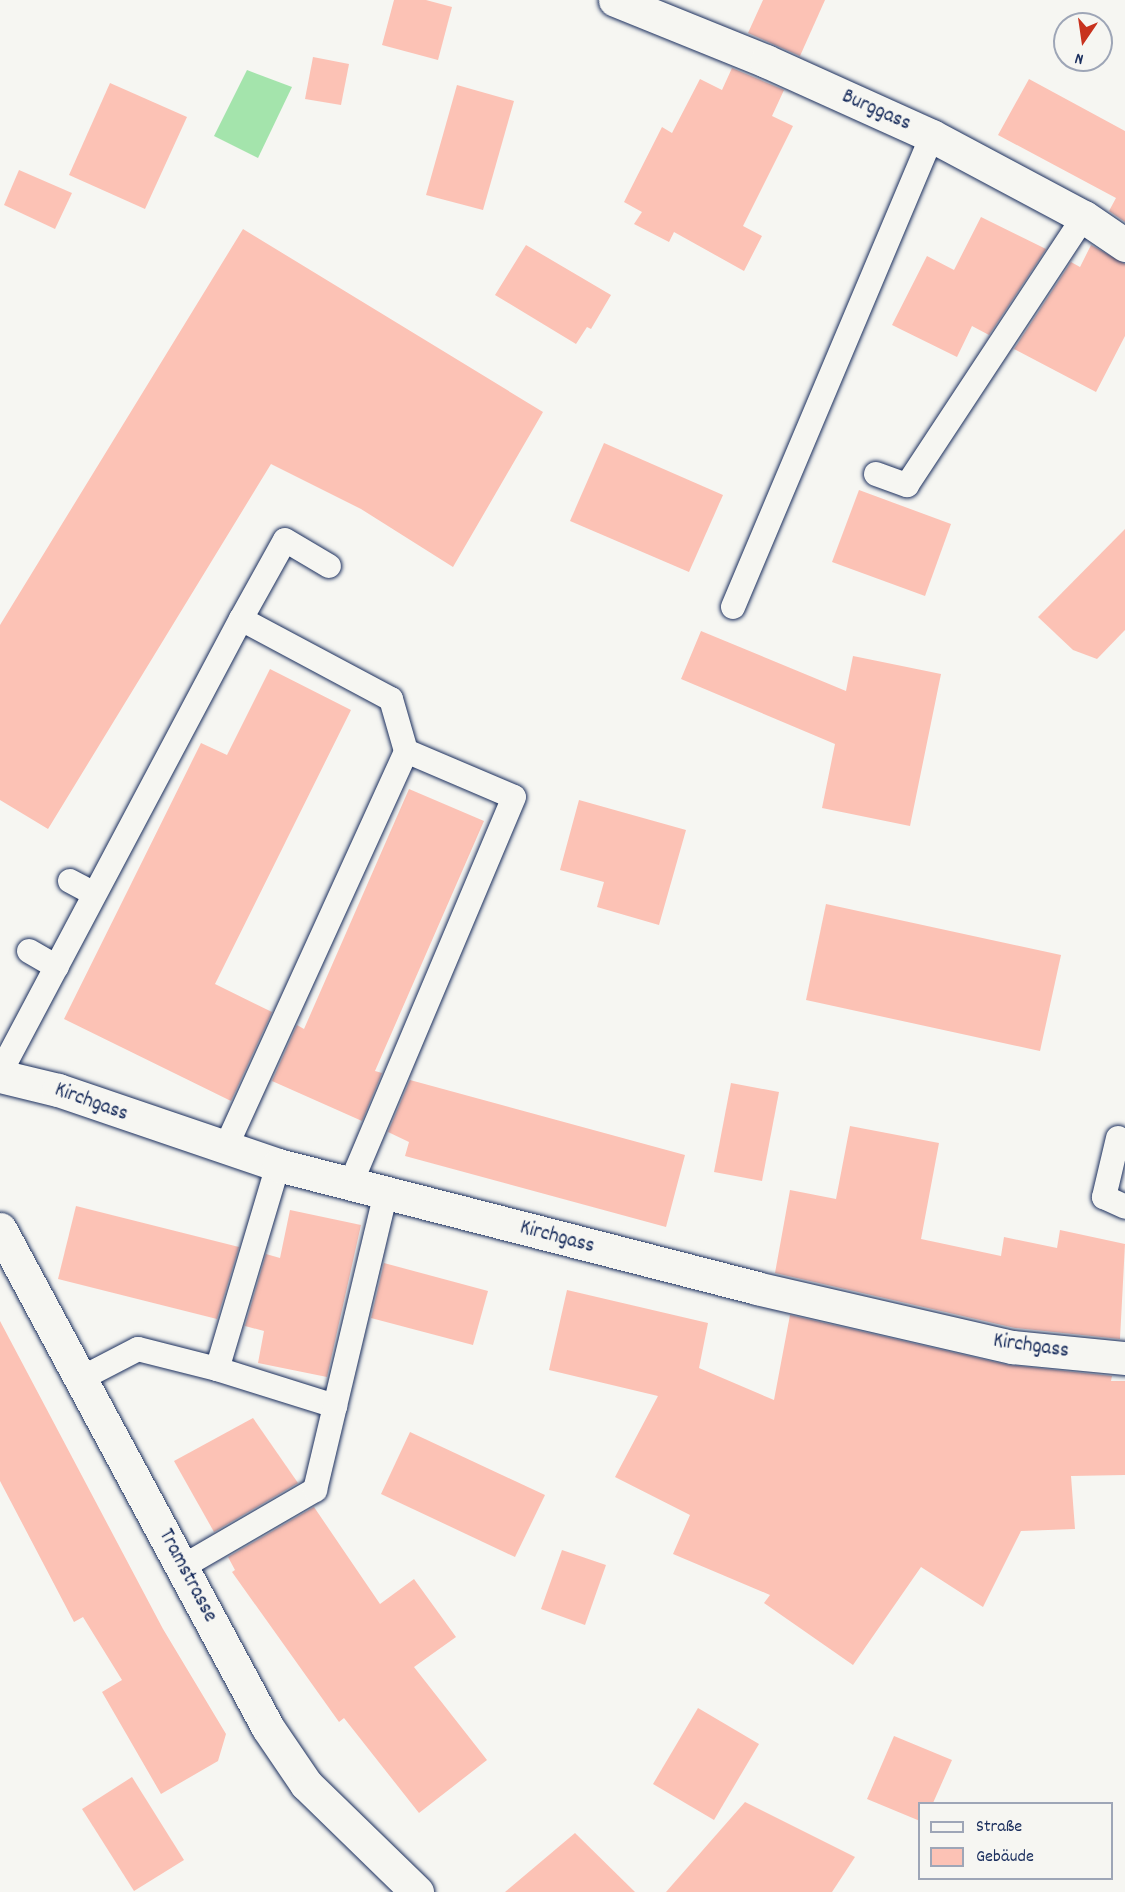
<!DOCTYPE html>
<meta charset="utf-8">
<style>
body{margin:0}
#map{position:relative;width:1125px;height:1892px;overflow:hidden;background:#f6f6f2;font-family:Dekko,sans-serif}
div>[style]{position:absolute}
.green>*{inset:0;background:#a4e4ac}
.building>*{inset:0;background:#fcc2b5}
.roads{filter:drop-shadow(0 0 2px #1b2f5e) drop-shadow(0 0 2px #1b2f5e)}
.service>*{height:24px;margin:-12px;padding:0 12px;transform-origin:12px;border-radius:12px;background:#f6f6f2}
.minor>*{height:33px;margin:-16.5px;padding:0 16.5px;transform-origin:16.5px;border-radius:16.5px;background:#f6f6f2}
.secondary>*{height:33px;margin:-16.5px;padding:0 16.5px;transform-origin:16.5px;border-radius:16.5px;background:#f6f6f2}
span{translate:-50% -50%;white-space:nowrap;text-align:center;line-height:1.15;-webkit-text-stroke:4.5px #f6f6f2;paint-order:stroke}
.street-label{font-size:21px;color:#1b2f5e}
.legend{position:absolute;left:918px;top:1802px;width:195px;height:78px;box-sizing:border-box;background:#f6f6f2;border:2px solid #9ea6b7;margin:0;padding:8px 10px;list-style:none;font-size:18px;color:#1b2f5e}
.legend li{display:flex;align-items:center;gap:12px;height:30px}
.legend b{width:30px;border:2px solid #9ea6b7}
.north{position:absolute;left:1053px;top:12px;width:60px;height:60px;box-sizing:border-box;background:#f6f6f2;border:2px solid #9ea6b7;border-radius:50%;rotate:193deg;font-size:16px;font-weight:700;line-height:24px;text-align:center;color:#1b2f5e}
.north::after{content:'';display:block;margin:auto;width:21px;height:27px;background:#c8321e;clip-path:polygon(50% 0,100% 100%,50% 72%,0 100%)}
</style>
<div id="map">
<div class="green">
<i style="clip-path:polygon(247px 70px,292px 87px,258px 158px,214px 136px)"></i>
</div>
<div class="building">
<i style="clip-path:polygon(394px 0,426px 0,452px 7px,438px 60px,382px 45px)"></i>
<i style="clip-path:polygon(763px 0,825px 0,800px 56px,748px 33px)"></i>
<i style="clip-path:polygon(313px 57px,349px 64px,341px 105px,305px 99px)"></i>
<i style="clip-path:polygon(732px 68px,784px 90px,772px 116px,793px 126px,743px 226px,762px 236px,744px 271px,674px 232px,669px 242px,634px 224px,642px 212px,624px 202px,662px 127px,672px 133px,700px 79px,722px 90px)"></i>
<i style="clip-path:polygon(1029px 79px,1125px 131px,1125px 222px,1109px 211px,1116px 198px,998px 135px)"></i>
<i style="clip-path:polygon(110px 83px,187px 117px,145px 209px,69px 175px)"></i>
<i style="clip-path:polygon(457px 85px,514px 101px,483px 210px,426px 195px)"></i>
<i style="clip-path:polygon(19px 170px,72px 193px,55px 229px,4px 205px)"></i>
<i style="clip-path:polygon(981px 217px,1046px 249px,989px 335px,972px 326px,957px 357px,892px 325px,927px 256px,954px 270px)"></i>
<i style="clip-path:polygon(243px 229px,543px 412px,453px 567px,361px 509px,271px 464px,48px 829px,0 800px,0 625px)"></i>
<i style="clip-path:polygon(526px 245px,611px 295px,591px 329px,587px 327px,576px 344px,495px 295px)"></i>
<i style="clip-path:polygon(1091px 245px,1125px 264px,1125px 336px,1096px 392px,1014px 349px,1071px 262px,1080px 267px)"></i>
<i style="clip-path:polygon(604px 443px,723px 495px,689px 572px,570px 521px)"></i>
<i style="clip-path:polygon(859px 490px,951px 524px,925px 596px,832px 562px)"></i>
<i style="clip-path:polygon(1125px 529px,1125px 630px,1097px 659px,1073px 650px,1038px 617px)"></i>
<i style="clip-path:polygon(701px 631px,846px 691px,853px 656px,941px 674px,910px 826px,822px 808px,835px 744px,681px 679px)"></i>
<i style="clip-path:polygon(270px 669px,351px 710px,215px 984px,272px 1012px,231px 1101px,64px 1019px,201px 743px,227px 755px)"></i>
<i style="clip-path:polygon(409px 789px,484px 821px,375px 1071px,382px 1073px,362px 1121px,272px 1081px,297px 1025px,304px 1029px)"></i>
<i style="clip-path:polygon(579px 800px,686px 830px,659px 925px,597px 907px,604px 882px,560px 870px)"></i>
<i style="clip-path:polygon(826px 904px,1061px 955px,1040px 1051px,806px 1000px)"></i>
<i style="clip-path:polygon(410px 1080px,685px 1155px,666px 1227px,405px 1156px,409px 1142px,388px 1132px)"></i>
<i style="clip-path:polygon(731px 1083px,779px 1092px,762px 1181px,714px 1172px)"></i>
<i style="clip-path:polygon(850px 1126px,939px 1143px,921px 1239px,1001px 1256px,1004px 1237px,1057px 1248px,1060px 1230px,1125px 1244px,1120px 1339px,1015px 1328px,775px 1273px,790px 1190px,836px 1199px)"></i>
<i style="clip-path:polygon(76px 1206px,239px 1247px,217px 1319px,58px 1279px)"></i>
<i style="clip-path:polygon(290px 1210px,361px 1225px,327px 1377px,258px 1363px,264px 1331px,245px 1326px,266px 1254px,280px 1258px)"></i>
<i style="clip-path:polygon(384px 1263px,488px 1291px,473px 1345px,371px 1318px)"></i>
<i style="clip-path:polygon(567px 1290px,708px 1323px,699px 1368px,774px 1400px,790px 1315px,1008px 1365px,1112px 1376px,1111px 1381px,1125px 1381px,1125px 1475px,1071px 1476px,1075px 1529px,1021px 1531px,983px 1607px,921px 1567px,853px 1665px,764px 1603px,770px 1595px,673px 1554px,690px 1515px,615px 1477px,658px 1396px,549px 1370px)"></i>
<i style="clip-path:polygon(0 1321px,163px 1629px,226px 1734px,218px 1761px,161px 1794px,102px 1692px,122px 1680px,83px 1617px,74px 1622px,0 1481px)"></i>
<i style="clip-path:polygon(253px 1418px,298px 1483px,214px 1532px,174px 1461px)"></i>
<i style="clip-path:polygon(410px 1432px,545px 1495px,515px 1557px,381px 1494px)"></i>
<i style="clip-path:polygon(314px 1507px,380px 1604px,414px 1579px,456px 1637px,414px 1667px,487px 1760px,419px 1813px,344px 1718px,339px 1722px,232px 1572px,235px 1570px,228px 1557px)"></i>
<i style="clip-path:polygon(562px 1550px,606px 1565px,585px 1625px,541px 1609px)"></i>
<i style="clip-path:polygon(698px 1708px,759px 1744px,714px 1820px,653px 1784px)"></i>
<i style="clip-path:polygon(894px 1736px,952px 1760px,933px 1803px,920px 1803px,920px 1821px,867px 1799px)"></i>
<i style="clip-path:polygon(132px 1777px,184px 1860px,134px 1891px,82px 1809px)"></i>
<i style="clip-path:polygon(745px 1802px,855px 1857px,832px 1892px,666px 1892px)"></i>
<i style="clip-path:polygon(575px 1833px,635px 1892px,505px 1892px)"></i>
</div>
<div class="roads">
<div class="service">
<i style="left:876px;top:474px;width:33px;rotate:20deg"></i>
<i style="left:907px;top:485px;width:321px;rotate:-56.6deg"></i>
<i style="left:733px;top:607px;width:511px;rotate:-67.1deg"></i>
<i style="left:241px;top:619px;width:90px;rotate:-60.9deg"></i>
<i style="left:285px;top:540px;width:51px;rotate:30.6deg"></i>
<i style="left:70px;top:881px;width:27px;rotate:28deg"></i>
<i style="left:29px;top:951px;width:32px;rotate:30deg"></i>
<i style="left:0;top:1073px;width:514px;rotate:-62.04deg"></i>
<i style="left:241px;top:619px;width:170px;rotate:28.1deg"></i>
<i style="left:391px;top:699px;width:54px;rotate:73.9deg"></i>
<i style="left:1118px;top:1138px;width:61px;rotate:103.3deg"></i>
<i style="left:1104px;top:1197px;width:23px;rotate:25deg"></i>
<i style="left:225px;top:1149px;width:437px;rotate:-65.5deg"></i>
<i style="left:406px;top:751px;width:117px;rotate:23.1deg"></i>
<i style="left:514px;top:797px;width:419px;rotate:112.9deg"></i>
<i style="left:278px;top:1165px;width:213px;rotate:106.6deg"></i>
<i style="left:217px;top:1369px;width:124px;rotate:17.4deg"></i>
<i style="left:82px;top:1378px;width:63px;rotate:-27.4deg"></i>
<i style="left:138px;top:1349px;width:81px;rotate:14.2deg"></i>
<i style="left:182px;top:1567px;width:154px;rotate:-30.1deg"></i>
<i style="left:315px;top:1490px;width:306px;rotate:-76.6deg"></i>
</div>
<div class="minor">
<i style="left:615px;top:0;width:163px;rotate:22deg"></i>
<i style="left:766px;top:61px;width:182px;rotate:24.3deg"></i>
<i style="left:932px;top:136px;width:172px;rotate:28.1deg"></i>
<i style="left:1084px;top:217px;width:50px;rotate:34.3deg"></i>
<i style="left:0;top:1076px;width:60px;rotate:13.6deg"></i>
<i style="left:58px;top:1090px;width:232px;rotate:18.8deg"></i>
<i style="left:278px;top:1165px;width:494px;rotate:14.4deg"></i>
<i style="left:756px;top:1288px;width:263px;rotate:13deg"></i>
<i style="left:1012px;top:1347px;width:114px;rotate:5.6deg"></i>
</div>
<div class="secondary">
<i style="left:0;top:1229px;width:566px;rotate:61.76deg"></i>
<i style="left:268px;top:1728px;width:68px;rotate:55.8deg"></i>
<i style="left:306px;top:1784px;width:155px;rotate:44.2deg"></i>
</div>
</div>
<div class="street-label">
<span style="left:876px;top:111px;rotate:24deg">Burggass</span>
<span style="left:91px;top:1103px;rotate:20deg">Kirchgass</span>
<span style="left:557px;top:1238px;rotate:15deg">Kirchgass</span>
<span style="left:1031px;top:1347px;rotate:8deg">Kirchgass</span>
<span style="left:187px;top:1576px;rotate:62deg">Tramstrasse</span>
</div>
<ul class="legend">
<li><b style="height:8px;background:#f6f6f2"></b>Straße</li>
<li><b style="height:16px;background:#fcc2b5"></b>Gebäude</li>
</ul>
<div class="north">N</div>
</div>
